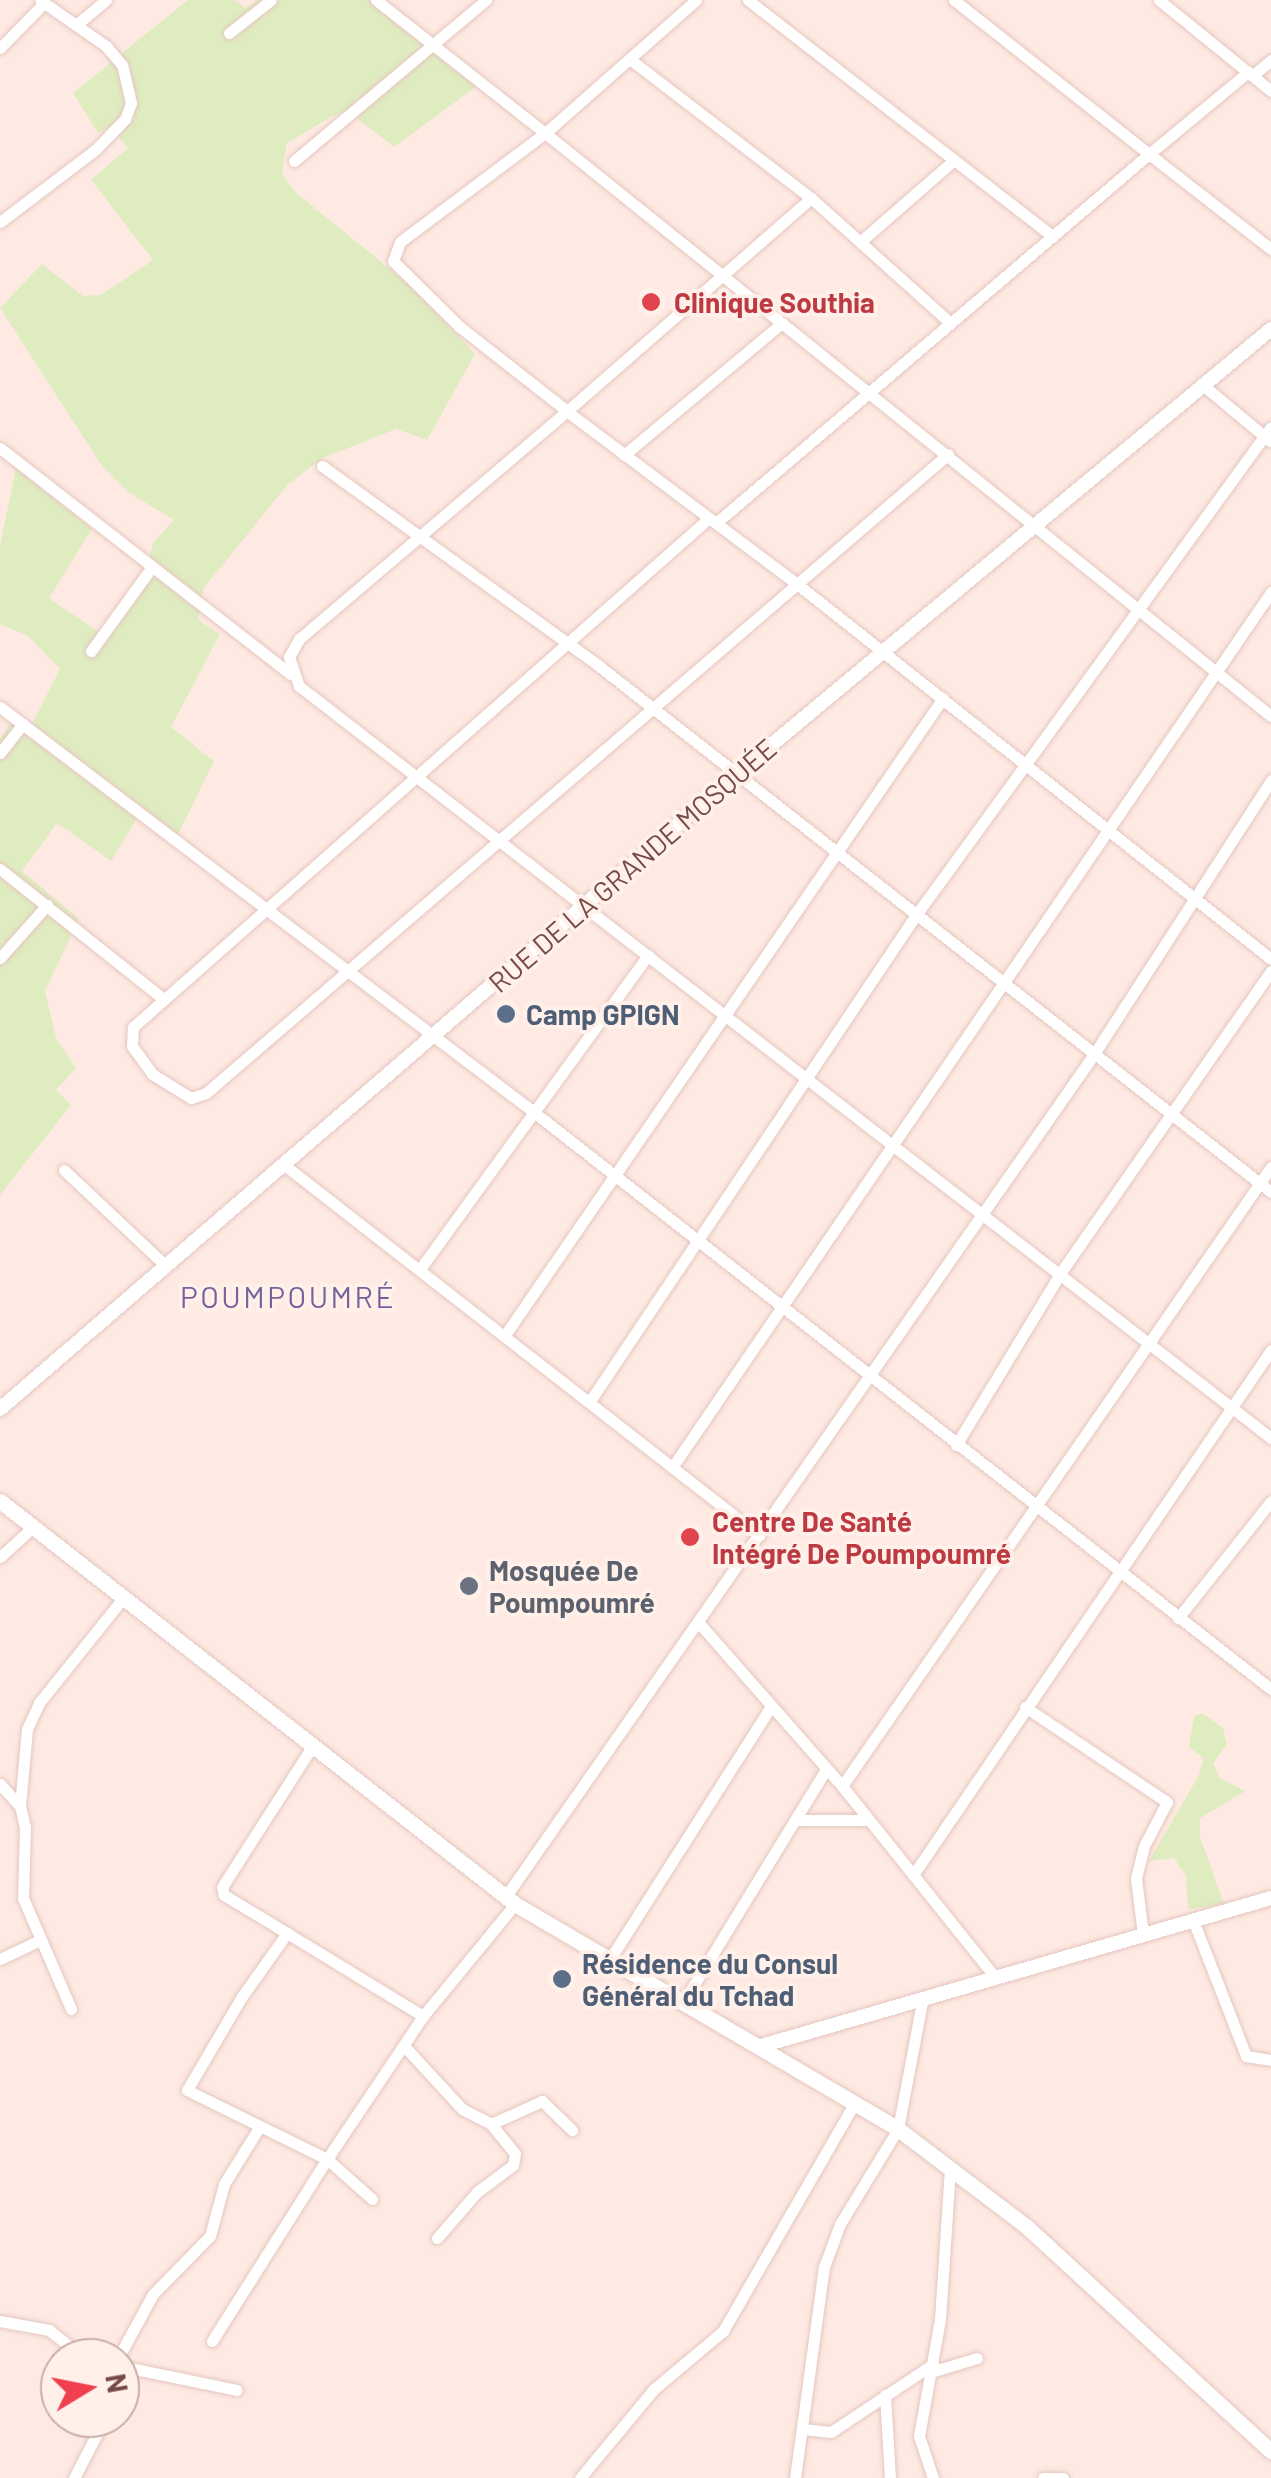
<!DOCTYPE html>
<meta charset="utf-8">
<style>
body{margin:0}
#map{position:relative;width:1271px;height:2478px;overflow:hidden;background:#feeae2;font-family:Barlow,sans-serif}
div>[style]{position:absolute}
.green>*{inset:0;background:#dfecc0}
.roads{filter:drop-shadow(0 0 2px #e5c6c0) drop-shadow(0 0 2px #e5c6c0)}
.minor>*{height:11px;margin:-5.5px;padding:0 5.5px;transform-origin:5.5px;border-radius:5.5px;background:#fff}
.tertiary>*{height:14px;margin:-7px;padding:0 7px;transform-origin:7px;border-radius:7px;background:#fff}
.secondary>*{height:15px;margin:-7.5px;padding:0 7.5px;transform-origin:7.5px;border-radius:7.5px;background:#fff}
.dots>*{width:28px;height:28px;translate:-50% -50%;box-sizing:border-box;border:5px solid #fff0ea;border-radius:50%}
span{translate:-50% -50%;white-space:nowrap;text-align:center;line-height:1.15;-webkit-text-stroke:8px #fff0ea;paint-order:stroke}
.health-label{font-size:28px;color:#be3a42;font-weight:700}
.left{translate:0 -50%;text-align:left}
.street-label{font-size:28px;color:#774947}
.service-label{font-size:28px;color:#4e5e75;font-weight:700}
.worship-label{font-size:28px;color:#5b616d;font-weight:700}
.neighbourhood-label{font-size:30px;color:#76629b;letter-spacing:2.5px}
.north{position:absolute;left:40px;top:2338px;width:100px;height:100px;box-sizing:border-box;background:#fff0ea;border:2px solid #c9ada9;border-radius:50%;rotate:80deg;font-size:28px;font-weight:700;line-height:40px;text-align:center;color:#774947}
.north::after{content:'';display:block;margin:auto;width:35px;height:45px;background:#f03f4e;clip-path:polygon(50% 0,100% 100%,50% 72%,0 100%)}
</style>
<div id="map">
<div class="green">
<i style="clip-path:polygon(188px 0,235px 0,245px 8px,258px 0,378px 0,480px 84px,394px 147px,347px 111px,331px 117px,287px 143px,282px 173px,295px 192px,411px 286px,475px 354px,427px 440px,396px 429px,323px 458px,288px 484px,204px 588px,198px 620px,220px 634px,171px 727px,214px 761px,174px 843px,137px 818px,111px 861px,57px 823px,22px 871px,79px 919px,45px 991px,56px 1038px,76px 1068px,56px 1090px,71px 1105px,0 1195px,0 739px,13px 720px,29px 730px,60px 669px,28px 636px,0 624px,0 546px,16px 468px,92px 529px,49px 598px,103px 635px,149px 561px,153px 543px,174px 520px,129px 493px,102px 466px,0 308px,42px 264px,83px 296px,101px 295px,153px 260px,91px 180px,128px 148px,111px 127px,98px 133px,73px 93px)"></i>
<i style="clip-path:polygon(1202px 1713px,1223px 1728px,1227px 1745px,1213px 1763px,1220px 1778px,1245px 1791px,1200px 1818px,1200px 1837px,1224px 1904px,1188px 1909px,1186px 1876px,1174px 1858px,1149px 1861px,1199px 1775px,1204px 1759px,1189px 1747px,1194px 1716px)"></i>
</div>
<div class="roads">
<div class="minor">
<i style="left:376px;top:0;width:215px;rotate:38.2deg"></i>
<i style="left:545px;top:133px;width:181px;rotate:143.1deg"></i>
<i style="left:400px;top:242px;width:20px;rotate:110deg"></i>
<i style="left:393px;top:261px;width:94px;rotate:44.6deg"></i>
<i style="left:460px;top:327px;width:136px;rotate:38.1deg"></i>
<i style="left:567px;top:411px;width:324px;rotate:-41.1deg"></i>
<i style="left:696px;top:0;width:201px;rotate:138.6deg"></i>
<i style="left:545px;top:133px;width:931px;rotate:38.77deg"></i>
<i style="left:748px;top:0;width:386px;rotate:37.8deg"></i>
<i style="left:954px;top:0;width:248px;rotate:38.3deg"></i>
<i style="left:1149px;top:154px;width:129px;rotate:-39.6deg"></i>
<i style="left:1159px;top:0;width:144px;rotate:39.1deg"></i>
<i style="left:76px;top:25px;width:39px;rotate:-40deg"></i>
<i style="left:229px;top:33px;width:53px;rotate:-38.2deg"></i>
<i style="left:0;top:48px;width:63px;rotate:-45.6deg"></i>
<i style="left:631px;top:60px;width:227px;rotate:37.5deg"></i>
<i style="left:811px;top:198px;width:186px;rotate:41.9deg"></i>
<i style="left:1252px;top:76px;width:25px;rotate:-40deg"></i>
<i style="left:294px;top:161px;width:251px;rotate:-40deg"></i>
<i style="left:0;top:222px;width:119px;rotate:-37.2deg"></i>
<i style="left:95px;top:150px;width:43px;rotate:-45.9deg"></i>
<i style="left:125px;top:119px;width:17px;rotate:-69deg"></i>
<i style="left:131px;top:103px;width:39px;rotate:-103deg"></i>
<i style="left:122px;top:65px;width:25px;rotate:-130deg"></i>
<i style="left:106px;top:46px;width:80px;rotate:-145.1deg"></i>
<i style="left:860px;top:242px;width:125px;rotate:-41.1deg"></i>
<i style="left:1204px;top:386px;width:86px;rotate:39.8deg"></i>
<i style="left:0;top:448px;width:368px;rotate:37.9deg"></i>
<i style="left:624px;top:455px;width:206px;rotate:-39.9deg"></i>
<i style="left:322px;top:466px;width:342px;rotate:35.8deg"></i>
<i style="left:599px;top:666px;width:853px;rotate:38.05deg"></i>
<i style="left:709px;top:518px;width:769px;rotate:138.53deg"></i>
<i style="left:133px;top:1027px;width:19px;rotate:93deg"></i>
<i style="left:132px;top:1046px;width:34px;rotate:54deg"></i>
<i style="left:152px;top:1074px;width:46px;rotate:31.6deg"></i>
<i style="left:191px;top:1098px;width:16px;rotate:-18deg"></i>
<i style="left:206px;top:1093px;width:979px;rotate:-40.73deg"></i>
<i style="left:716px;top:523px;width:569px;rotate:-40.44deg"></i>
<i style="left:1149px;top:154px;width:155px;rotate:37.9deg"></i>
<i style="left:91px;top:651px;width:102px;rotate:-54.1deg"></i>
<i style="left:0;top:707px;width:672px;rotate:37.19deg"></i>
<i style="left:535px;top:1113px;width:935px;rotate:38.05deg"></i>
<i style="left:0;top:753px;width:37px;rotate:-52deg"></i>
<i style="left:0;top:869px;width:207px;rotate:38.5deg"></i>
<i style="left:0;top:958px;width:71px;rotate:-48.4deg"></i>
<i style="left:1271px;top:959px;width:604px;rotate:-141.65deg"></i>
<i style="left:797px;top:584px;width:288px;rotate:-143.1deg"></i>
<i style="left:567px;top:411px;width:352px;rotate:139.6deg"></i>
<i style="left:299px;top:639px;width:21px;rotate:119deg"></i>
<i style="left:289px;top:657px;width:31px;rotate:71deg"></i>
<i style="left:299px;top:686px;width:1229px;rotate:37.73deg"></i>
<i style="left:283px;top:1164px;width:604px;rotate:37.93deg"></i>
<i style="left:64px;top:1170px;width:140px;rotate:43.3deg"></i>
<i style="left:420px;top:1269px;width:388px;rotate:-54deg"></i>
<i style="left:505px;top:1335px;width:773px;rotate:-55.49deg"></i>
<i style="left:590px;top:1401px;width:585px;rotate:-56.15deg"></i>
<i style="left:916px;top:915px;width:603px;rotate:-53.97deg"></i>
<i style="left:956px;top:1445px;width:202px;rotate:-58.7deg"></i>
<i style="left:1061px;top:1272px;width:367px;rotate:-55.1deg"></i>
<i style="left:673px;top:1466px;width:1059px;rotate:-55.62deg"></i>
<i style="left:0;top:1557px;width:45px;rotate:-42.3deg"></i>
<i style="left:1178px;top:1618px;width:149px;rotate:-51.5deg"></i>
<i style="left:698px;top:1622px;width:218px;rotate:48.7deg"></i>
<i style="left:842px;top:1786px;width:243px;rotate:51.3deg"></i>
<i style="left:1025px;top:1707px;width:171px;rotate:33.8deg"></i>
<i style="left:1167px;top:1802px;width:50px;rotate:117.6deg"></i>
<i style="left:1144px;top:1846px;width:33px;rotate:104deg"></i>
<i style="left:1136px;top:1878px;width:56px;rotate:82.9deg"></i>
<i style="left:0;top:1784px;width:30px;rotate:48deg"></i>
<i style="left:20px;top:1806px;width:22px;rotate:77deg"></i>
<i style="left:25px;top:1827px;width:71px;rotate:91.6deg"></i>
<i style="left:23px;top:1898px;width:121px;rotate:66.6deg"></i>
<i style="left:842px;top:1786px;width:753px;rotate:-55.28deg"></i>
<i style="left:20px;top:1806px;width:77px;rotate:-84.8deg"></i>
<i style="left:27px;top:1729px;width:29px;rotate:-65deg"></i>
<i style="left:39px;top:1703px;width:134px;rotate:-51.3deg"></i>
<i style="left:795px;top:1820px;width:74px"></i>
<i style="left:913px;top:1875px;width:635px;rotate:-55.71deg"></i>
<i style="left:506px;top:1896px;width:1027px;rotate:-55.07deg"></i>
<i style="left:1094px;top:1054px;width:326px;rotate:-57.1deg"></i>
<i style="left:1193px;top:1920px;width:146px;rotate:68.7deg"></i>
<i style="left:1246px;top:2056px;width:25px;rotate:9deg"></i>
<i style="left:287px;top:1933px;width:74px;rotate:-148.9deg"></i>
<i style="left:224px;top:1895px;width:8px;rotate:-104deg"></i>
<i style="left:222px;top:1887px;width:169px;rotate:-57.3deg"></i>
<i style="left:0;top:1959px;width:42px;rotate:-25.3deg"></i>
<i style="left:610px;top:1959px;width:300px;rotate:-57.5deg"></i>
<i style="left:684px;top:2001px;width:272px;rotate:-58.5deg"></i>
<i style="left:405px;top:2047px;width:84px;rotate:47.4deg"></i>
<i style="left:462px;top:2109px;width:33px;rotate:27deg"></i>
<i style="left:491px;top:2124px;width:38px;rotate:51deg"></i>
<i style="left:515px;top:2154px;width:11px;rotate:100deg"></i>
<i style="left:513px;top:2165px;width:45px;rotate:143.1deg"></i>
<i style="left:477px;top:2192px;width:61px;rotate:131deg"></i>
<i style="left:491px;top:2124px;width:56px;rotate:-24.3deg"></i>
<i style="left:542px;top:2101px;width:42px;rotate:44deg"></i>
<i style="left:372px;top:2199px;width:60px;rotate:-138.4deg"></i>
<i style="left:327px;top:2159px;width:172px;rotate:-56.1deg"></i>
<i style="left:423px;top:2016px;width:145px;rotate:-50.6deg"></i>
<i style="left:0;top:2321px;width:50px;rotate:10.4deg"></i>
<i style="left:49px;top:2330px;width:45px;rotate:38.7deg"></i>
<i style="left:212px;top:2341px;width:215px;rotate:-57.7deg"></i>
<i style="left:327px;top:2159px;width:156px;rotate:-153.8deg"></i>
<i style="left:187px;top:2090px;width:107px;rotate:-59.6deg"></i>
<i style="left:241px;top:1998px;width:80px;rotate:-54.7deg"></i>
<i style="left:287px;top:1933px;width:159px;rotate:31.4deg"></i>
<i style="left:118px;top:2358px;width:73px;rotate:-61.3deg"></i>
<i style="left:153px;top:2294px;width:81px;rotate:-45.5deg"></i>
<i style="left:210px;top:2236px;width:54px;rotate:-74.9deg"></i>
<i style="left:224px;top:2184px;width:68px;rotate:-58.2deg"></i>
<i style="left:120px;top:2366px;width:119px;rotate:11.6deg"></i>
<i style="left:931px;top:2372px;width:48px;rotate:-16.9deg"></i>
<i style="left:120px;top:2383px;width:17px;rotate:-66deg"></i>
<i style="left:885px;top:2395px;width:83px;rotate:86.6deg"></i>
<i style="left:803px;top:2429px;width:28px;rotate:6deg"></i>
<i style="left:831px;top:2432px;width:123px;rotate:-33.7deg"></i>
<i style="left:74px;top:2478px;width:68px;rotate:-62.7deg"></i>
<i style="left:580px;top:2478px;width:116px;rotate:-50.3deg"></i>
<i style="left:654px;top:2389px;width:90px;rotate:-40deg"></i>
<i style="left:723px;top:2331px;width:264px;rotate:-60deg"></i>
<i style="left:795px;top:2478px;width:213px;rotate:-82.2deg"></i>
<i style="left:824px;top:2267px;width:46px;rotate:-69.6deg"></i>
<i style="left:840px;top:2224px;width:111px;rotate:-58.6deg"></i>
<i style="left:898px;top:2129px;width:134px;rotate:-79.3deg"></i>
<i style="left:933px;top:2478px;width:44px;rotate:-108.4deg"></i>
<i style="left:919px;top:2436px;width:119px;rotate:-79.8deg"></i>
<i style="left:940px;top:2319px;width:152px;rotate:-86.2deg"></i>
<i style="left:1043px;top:2478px;width:20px"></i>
</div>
<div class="tertiary">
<i style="left:0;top:1409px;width:969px;rotate:-40.77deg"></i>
<i style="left:734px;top:776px;width:699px;rotate:-39.77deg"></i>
<i style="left:761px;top:2046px;width:531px;rotate:-16.18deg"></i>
</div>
<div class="secondary">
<i style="left:0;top:1501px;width:654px;rotate:38.04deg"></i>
<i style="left:515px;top:1904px;width:444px;rotate:30.4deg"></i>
<i style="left:898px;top:2129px;width:161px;rotate:37.2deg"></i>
<i style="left:1026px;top:2226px;width:333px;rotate:42.6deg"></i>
</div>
</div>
<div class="dots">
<i style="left:651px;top:302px;background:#e0444e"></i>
<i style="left:506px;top:1014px;background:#5c6f8a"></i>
<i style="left:690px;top:1537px;background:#e0444e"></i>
<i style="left:469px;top:1586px;background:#6b7280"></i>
<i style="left:562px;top:1979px;background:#5c6f8a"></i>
</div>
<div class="health-label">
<span class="left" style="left:674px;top:302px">Clinique Southia</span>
<span class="left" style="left:712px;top:1537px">Centre De Santé<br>Intégré De Poumpoumré</span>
</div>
<div class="street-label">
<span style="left:632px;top:865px;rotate:-41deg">RUE DE LA GRANDE MOSQUÉE</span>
</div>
<div class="service-label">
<span class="left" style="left:526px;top:1014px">Camp GPIGN</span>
<span class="left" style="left:582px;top:1979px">Résidence du Consul<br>Général du Tchad</span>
</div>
<div class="worship-label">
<span class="left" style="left:489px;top:1586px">Mosquée De<br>Poumpoumré</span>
</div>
<div class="neighbourhood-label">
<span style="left:288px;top:1296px">POUMPOUMRÉ</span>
</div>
<div class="north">N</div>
</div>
